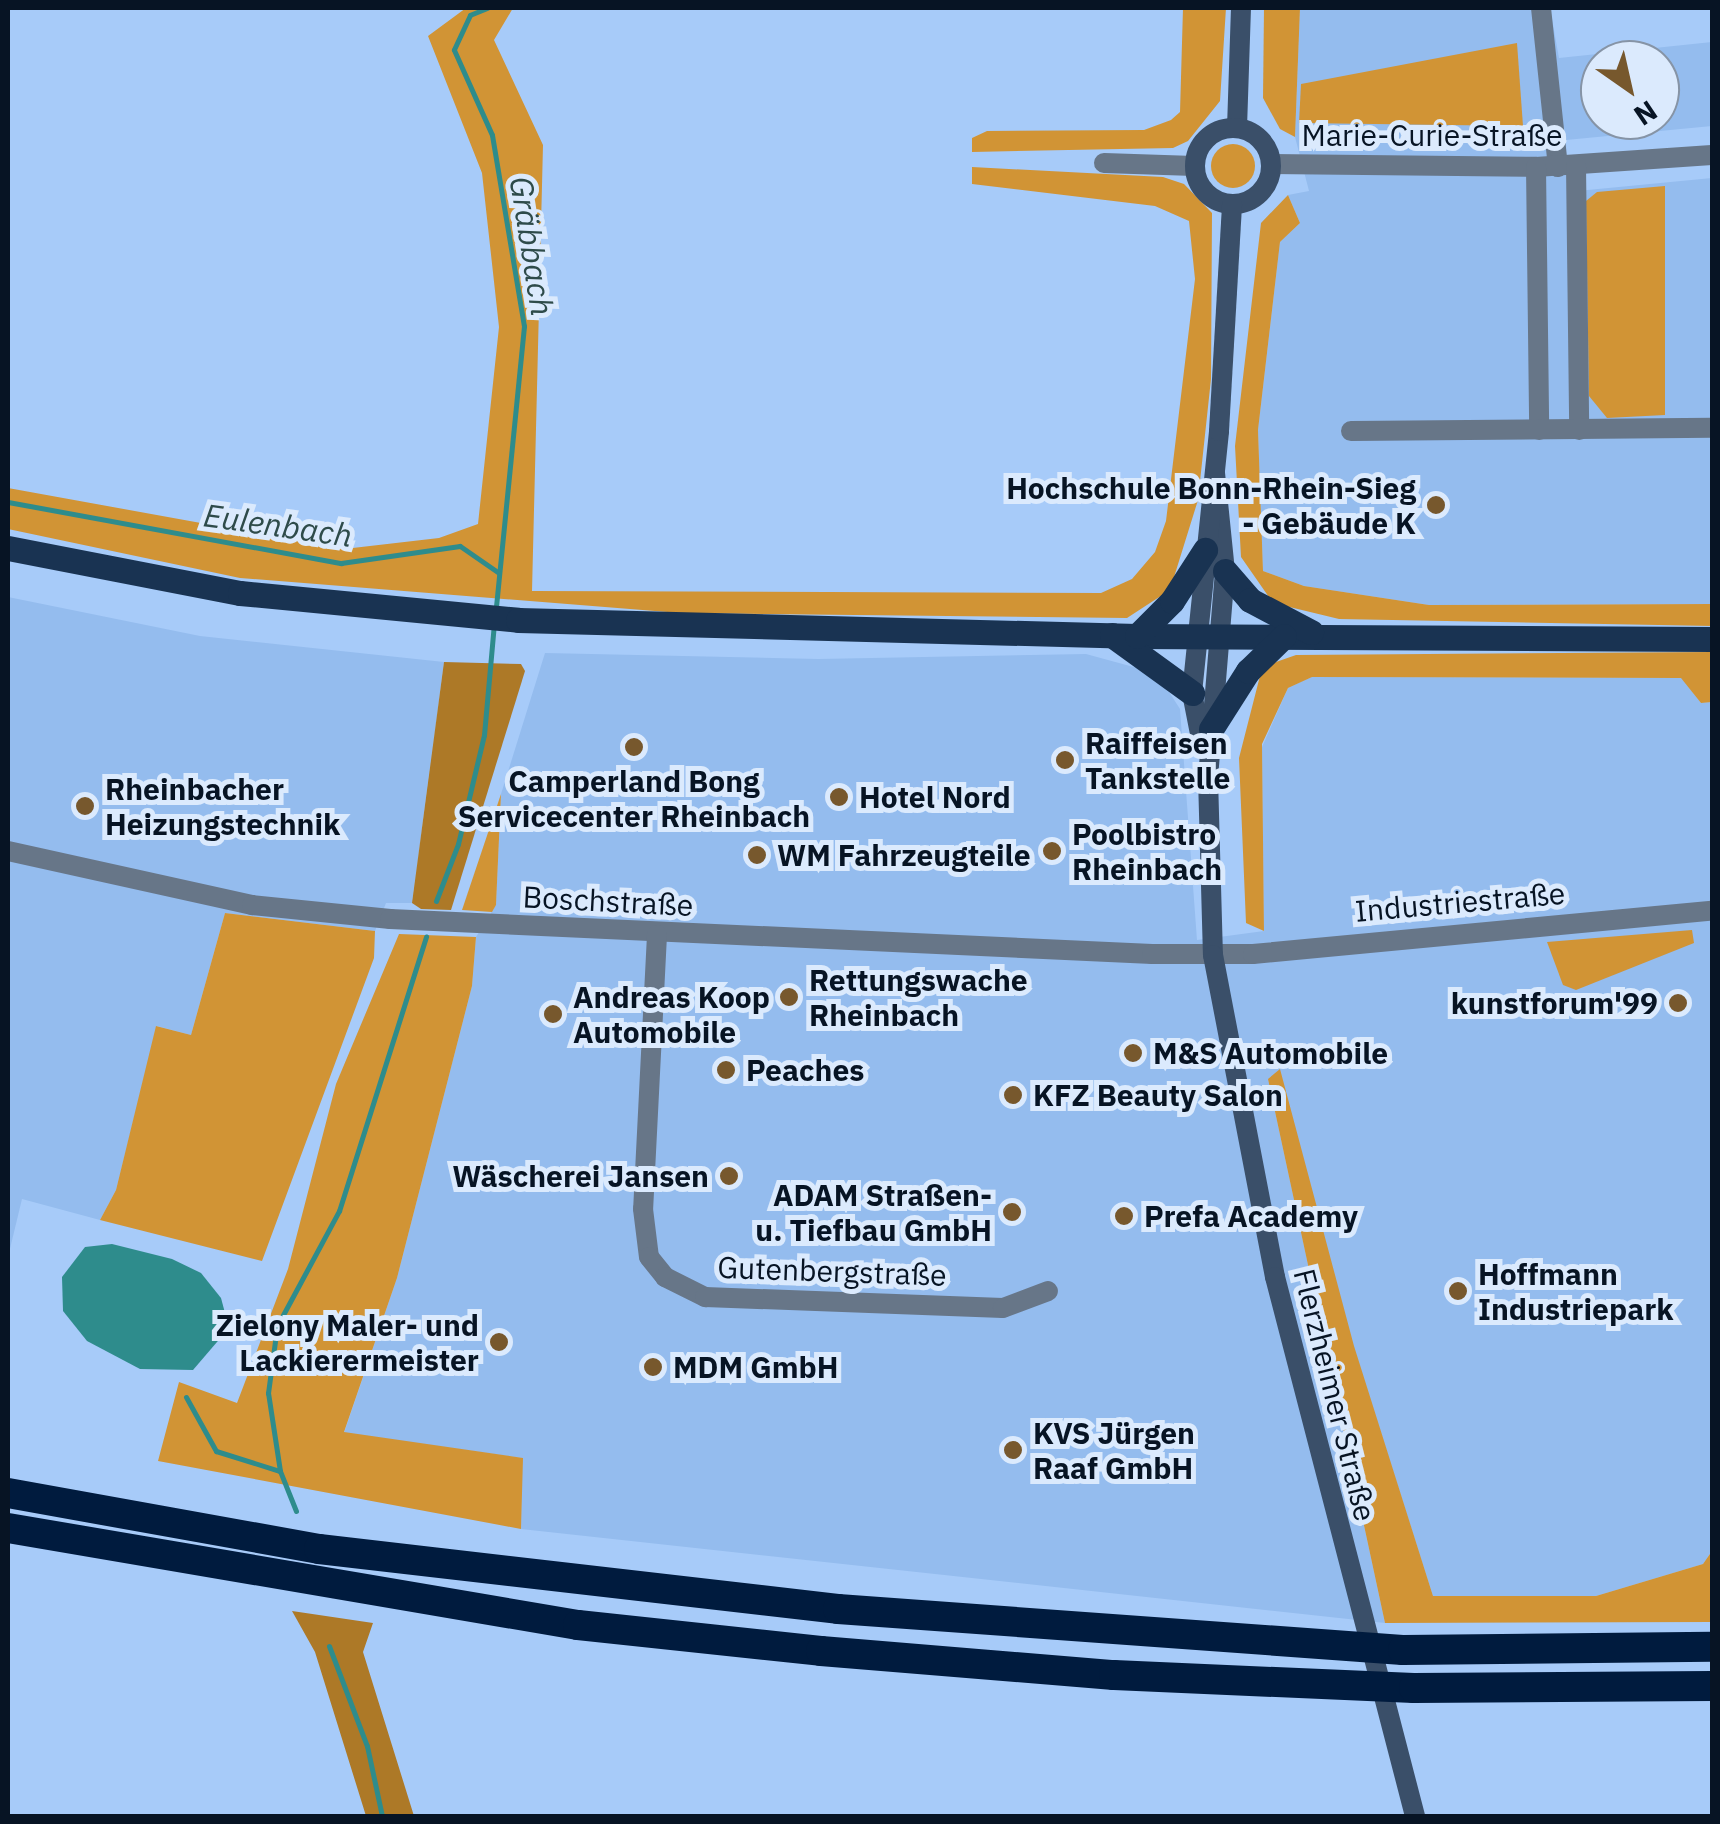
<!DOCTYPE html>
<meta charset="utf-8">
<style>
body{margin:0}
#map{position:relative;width:1720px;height:1824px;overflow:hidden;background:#a7cbf9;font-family:"IBM Plex Sans",sans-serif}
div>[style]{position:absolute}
.built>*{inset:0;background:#94bcee}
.green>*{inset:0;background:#d19435}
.round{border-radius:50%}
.forest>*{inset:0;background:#ad7927}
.water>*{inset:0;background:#2e8c8c}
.stream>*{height:5px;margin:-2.5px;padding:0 2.5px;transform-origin:2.5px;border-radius:2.5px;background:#2e8c8c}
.minor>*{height:20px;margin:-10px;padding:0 10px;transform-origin:10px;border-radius:10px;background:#677688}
.secondary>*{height:20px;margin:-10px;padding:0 10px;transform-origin:10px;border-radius:10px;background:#3a4f69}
.secondary>.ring{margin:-10px;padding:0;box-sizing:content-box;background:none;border:20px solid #3a4f69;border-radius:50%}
.primary>*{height:25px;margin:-12.5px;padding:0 12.5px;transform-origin:12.5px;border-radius:12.5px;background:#193352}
.motorway>*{height:30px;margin:-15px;padding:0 15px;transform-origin:15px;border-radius:15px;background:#001b3e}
.dots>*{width:28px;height:28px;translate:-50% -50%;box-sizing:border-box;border:5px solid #dbeafd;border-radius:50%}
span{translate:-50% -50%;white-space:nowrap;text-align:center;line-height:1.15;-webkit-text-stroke:10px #dbeafd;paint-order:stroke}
.street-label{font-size:30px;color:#071424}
.poi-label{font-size:30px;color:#071424;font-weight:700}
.right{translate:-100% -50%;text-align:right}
.left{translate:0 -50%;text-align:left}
.water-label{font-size:32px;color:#2e4b4a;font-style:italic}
.frame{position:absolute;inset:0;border:10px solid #071424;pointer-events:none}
.north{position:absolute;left:1580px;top:40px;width:100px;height:100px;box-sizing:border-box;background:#dbeafd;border:2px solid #8694a6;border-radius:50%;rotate:146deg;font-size:28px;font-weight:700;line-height:40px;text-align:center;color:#071424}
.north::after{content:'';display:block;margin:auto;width:35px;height:45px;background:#77582d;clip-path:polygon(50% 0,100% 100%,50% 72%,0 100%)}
</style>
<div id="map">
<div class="built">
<i style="clip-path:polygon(evenodd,1300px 8px,1550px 8px,1559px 58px,1712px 42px,1712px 126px,1566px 140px,1567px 192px,1712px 178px,1712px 604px,1429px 605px,1304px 586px,1263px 571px,1258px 430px,1280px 242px,1300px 223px,1288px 195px,1309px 191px,1295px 137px,1300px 8px,1600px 60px,1660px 60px,1660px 120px,1600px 120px,1600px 60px)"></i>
<i style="clip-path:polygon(8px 597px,200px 636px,444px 662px,412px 903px,386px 903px,375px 931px,225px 913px,191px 1035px,157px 1026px,116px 1190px,100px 1220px,22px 1199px,8px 1257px)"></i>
<i style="clip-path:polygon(545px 653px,818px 659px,1086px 654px,1141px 669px,1164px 684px,1180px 709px,1197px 940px,1264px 931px,1262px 747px,1288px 688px,1311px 677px,1682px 678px,1701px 703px,1712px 702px,1712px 1551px,1703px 1564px,1596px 1596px,1433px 1596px,1268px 1079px,1385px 1623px,521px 1529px,522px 1458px,344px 1433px,397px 1278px,472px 986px,476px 937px,496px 905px,501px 794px)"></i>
</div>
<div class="green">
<i style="clip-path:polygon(466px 8px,513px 8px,494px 40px,543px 145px,532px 591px,1101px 593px,1132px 579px,1155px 552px,1166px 521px,1195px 279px,1189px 221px,1155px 206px,972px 184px,972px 167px,1163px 177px,1184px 184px,1212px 213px,1211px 379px,1198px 500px,1170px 590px,1127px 618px,680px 613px,240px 578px,8px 529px,8px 488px,344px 549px,439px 538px,478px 524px,499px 327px,482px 173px,428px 36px)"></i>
<i style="clip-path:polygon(1183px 8px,1226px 8px,1220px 101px,1188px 141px,1173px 148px,972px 152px,972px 138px,987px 131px,1144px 130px,1171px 120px,1180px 112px)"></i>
<i style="clip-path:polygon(1264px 8px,1300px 8px,1295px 137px,1280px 129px,1263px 98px)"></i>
<i style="clip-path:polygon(1517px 43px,1523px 126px,1299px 123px,1301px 84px)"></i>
<i class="round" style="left:1211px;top:144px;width:44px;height:44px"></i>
<i style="clip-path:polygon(1665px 186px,1665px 415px,1607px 418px,1589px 396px,1586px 201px,1597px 192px)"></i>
<i style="clip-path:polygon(1288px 195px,1300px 223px,1280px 242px,1258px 430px,1263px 571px,1304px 586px,1429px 605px,1712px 604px,1712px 626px,1339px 619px,1273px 603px,1241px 557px,1235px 446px,1261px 223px)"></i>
<i style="clip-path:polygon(1712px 652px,1712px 702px,1701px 703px,1681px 678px,1312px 677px,1288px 688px,1262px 744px,1264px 931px,1246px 923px,1239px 758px,1261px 672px,1276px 662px,1296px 655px)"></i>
<i style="clip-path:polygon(501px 794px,496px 905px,492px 912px,462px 910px)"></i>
<i style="clip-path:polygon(225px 913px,375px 931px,374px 958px,262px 1261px,100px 1220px,116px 1190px,156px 1026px,191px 1035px)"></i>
<i style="clip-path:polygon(1692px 930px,1694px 943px,1576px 990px,1563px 985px,1547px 942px)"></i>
<i style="clip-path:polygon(399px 934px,476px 937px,472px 986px,397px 1278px,344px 1432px,523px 1458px,521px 1529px,158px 1461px,179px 1382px,237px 1403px,288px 1269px,336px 1084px)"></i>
<i style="clip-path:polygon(1280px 1069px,1354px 1346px,1433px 1596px,1596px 1596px,1703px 1564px,1712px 1551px,1712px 1622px,1385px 1623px,1268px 1079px)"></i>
</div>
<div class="forest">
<i style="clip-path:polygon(444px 662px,521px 664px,525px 671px,451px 910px,421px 909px,412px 903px)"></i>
<i style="clip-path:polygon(292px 1611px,373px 1623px,363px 1652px,414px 1816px,366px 1816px,315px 1652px)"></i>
</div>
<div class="water">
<i style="clip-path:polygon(112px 1244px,172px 1259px,201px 1273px,221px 1298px,229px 1328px,193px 1370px,140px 1369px,87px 1341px,63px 1311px,62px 1277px,85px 1247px)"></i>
</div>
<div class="stream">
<i style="left:487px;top:8px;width:18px;rotate:158deg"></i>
<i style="left:470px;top:15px;width:38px;rotate:115deg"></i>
<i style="left:454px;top:50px;width:93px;rotate:65.9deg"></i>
<i style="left:492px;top:135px;width:194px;rotate:80.5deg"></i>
<i style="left:524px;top:326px;width:283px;rotate:95.7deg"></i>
<i style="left:8px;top:502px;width:339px;rotate:10.4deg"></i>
<i style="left:341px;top:563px;width:120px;rotate:-8.1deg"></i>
<i style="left:460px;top:546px;width:47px;rotate:34.7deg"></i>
<i style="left:436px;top:901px;width:61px;rotate:-68.9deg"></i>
<i style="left:458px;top:844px;width:112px;rotate:-76.6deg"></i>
<i style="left:484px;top:735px;width:112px;rotate:-84.9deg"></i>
<i style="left:186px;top:1397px;width:62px;rotate:60.9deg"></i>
<i style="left:216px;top:1451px;width:67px;rotate:17.4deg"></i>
<i style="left:296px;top:1511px;width:43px;rotate:-111.8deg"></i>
<i style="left:280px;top:1471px;width:79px;rotate:-98.7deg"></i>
<i style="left:268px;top:1393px;width:68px;rotate:-82.3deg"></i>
<i style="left:277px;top:1326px;width:131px;rotate:-61.7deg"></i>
<i style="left:339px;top:1211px;width:288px;rotate:-72.4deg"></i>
<i style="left:329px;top:1646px;width:107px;rotate:69.2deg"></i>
<i style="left:367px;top:1746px;width:72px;rotate:77.9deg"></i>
</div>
<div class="minor">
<i style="left:1541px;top:8px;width:160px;rotate:83.9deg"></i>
<i style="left:1104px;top:163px;width:90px;rotate:1.9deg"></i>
<i style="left:1271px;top:164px;width:265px;rotate:0.6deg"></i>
<i style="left:1536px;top:167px;width:176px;rotate:-3.9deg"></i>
<i style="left:1576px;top:166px;width:264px;rotate:89.3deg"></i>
<i style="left:1536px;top:167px;width:263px;rotate:89.3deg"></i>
<i style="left:1351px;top:431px;width:361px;rotate:-0.5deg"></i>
<i style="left:8px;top:851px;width:250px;rotate:12.5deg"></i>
<i style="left:252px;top:905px;width:139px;rotate:5.8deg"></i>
<i style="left:390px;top:919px;width:763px;rotate:2.63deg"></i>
<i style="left:1152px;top:954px;width:101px"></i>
<i style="left:1253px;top:954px;width:461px;rotate:-5.4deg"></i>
<i style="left:657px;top:935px;width:274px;rotate:92.9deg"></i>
<i style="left:643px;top:1209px;width:48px;rotate:82.9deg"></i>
<i style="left:649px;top:1257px;width:26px;rotate:51deg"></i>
<i style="left:665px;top:1277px;width:45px;rotate:26.6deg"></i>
<i style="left:705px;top:1297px;width:298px;rotate:2.1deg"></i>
<i style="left:1003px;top:1308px;width:48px;rotate:-20.7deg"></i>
</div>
<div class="secondary">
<i style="left:1237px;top:128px;width:120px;rotate:-88.1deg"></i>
<i class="ring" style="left:1195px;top:128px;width:56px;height:56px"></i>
<i style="left:1215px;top:473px;width:99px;rotate:84.2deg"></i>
<i style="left:1225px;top:571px;width:208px;rotate:94.7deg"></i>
<i style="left:1208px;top:778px;width:177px;rotate:88.4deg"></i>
<i style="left:1213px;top:955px;width:328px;rotate:79.1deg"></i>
<i style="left:1275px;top:1277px;width:557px;rotate:75.44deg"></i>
<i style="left:1203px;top:749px;width:57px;rotate:-101.1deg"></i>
<i style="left:1192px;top:693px;width:263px;rotate:-84.1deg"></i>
<i style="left:1219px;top:431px;width:227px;rotate:-86.7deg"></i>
</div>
<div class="primary">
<i style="left:8px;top:548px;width:236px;rotate:11deg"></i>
<i style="left:240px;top:593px;width:279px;rotate:5.5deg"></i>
<i style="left:518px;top:620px;width:619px;rotate:1.48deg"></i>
<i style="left:1137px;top:636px;width:575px;rotate:0.3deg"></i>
<i style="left:1225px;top:571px;width:38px;rotate:49deg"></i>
<i style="left:1250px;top:600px;width:69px;rotate:27.7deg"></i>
<i style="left:1112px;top:635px;width:99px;rotate:35.9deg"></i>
<i style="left:1137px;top:636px;width:49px;rotate:-45deg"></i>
<i style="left:1172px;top:601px;width:61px;rotate:-57.1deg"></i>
<i style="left:1211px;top:729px;width:69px;rotate:-57.5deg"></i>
<i style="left:1248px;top:671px;width:50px;rotate:-44.2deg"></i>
</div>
<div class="motorway">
<i style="left:8px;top:1493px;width:316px;rotate:10.2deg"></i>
<i style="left:319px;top:1549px;width:522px;rotate:6.59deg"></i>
<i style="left:838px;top:1609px;width:566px;rotate:4.15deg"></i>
<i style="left:1403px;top:1650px;width:309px;rotate:-0.6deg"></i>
<i style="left:8px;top:1528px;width:578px;rotate:9.66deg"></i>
<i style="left:578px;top:1625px;width:244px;rotate:6.1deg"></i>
<i style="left:821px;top:1651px;width:294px;rotate:4.7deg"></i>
<i style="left:1114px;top:1675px;width:300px;rotate:2.5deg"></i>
<i style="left:1414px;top:1688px;width:298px;rotate:-0.4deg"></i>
</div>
<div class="dots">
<i style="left:1436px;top:505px;background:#77582d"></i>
<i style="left:634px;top:747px;background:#77582d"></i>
<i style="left:1065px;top:760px;background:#77582d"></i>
<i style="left:839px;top:797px;background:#77582d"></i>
<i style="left:85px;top:806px;background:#77582d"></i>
<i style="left:1052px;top:851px;background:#77582d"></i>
<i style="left:757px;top:855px;background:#77582d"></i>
<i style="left:789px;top:997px;background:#77582d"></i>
<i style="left:1678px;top:1003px;background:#77582d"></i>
<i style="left:553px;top:1014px;background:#77582d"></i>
<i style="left:1133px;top:1053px;background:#77582d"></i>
<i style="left:726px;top:1070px;background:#77582d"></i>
<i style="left:1013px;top:1095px;background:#77582d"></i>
<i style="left:729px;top:1176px;background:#77582d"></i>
<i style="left:1012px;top:1212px;background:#77582d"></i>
<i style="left:1124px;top:1216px;background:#77582d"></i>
<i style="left:1458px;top:1291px;background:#77582d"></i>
<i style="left:499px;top:1342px;background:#77582d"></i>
<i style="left:653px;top:1367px;background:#77582d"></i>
<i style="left:1013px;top:1450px;background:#77582d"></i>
</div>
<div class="street-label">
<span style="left:1432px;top:135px">Marie-Curie-Straße</span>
<span style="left:608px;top:901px;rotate:3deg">Boschstraße</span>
<span style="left:1460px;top:902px;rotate:-5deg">Industriestraße</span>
<span style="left:832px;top:1271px;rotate:2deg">Gutenbergstraße</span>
<span style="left:1335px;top:1395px;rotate:76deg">Flerzheimer Straße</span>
</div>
<div class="poi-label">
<span class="right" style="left:1416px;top:505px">Hochschule Bonn-Rhein-Sieg<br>- Gebäude K</span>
<span class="left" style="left:1085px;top:760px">Raiffeisen<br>Tankstelle</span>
<span style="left:634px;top:798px">Camperland Bong<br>Servicecenter Rheinbach</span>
<span class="left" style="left:105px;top:806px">Rheinbacher<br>Heizungstechnik</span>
<span class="left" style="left:859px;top:797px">Hotel Nord</span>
<span class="left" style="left:1072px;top:851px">Poolbistro<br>Rheinbach</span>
<span class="left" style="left:777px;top:855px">WM Fahrzeugteile</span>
<span class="left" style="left:809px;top:997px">Rettungswache<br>Rheinbach</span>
<span class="left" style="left:573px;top:1014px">Andreas Koop<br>Automobile</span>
<span class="right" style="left:1658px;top:1003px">kunstforum'99</span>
<span class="left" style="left:1153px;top:1053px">M&amp;S Automobile</span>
<span class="left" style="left:746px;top:1070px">Peaches</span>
<span class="left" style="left:1033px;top:1095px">KFZ Beauty Salon</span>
<span class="right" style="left:709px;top:1176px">Wäscherei Jansen</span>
<span class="right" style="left:992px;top:1212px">ADAM Straßen-<br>u. Tiefbau GmbH</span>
<span class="left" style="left:1144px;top:1216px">Prefa Academy</span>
<span class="left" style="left:1478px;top:1291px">Hoffmann<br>Industriepark</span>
<span class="right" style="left:479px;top:1342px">Zielony Maler- und<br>Lackierermeister</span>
<span class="left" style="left:673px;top:1367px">MDM GmbH</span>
<span class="left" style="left:1033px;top:1450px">KVS Jürgen<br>Raaf GmbH</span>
</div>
<div class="water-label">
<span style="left:532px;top:246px;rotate:81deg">Gräbbach</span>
<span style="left:278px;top:525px;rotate:8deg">Eulenbach</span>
</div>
<div class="frame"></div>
<div class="north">N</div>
</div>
